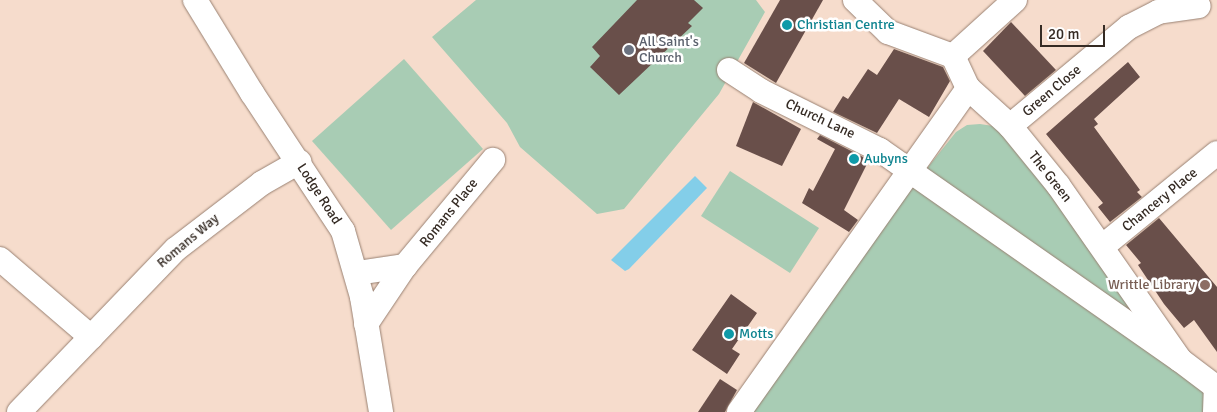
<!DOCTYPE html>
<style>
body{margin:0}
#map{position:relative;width:1217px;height:412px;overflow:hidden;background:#f6dccc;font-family:Signika,sans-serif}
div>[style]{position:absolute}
.green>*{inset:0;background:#a8ccb4}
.water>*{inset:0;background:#83cee9}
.building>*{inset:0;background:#694f4a}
.roads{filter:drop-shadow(0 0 1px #998172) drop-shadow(0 0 1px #998172)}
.minor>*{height:24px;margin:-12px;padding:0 12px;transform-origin:12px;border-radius:12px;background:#fff}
.dots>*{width:14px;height:14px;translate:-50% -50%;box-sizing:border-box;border:2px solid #fff;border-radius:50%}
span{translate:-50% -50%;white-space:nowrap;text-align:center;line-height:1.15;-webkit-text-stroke:5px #fff;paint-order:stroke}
.culture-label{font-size:14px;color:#0d838f}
.left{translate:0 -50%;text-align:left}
.worship-label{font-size:14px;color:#5b616d}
.street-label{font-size:14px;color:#352b24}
.education-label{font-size:14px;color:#785e54}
.right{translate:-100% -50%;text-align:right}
.scale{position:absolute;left:1040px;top:25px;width:65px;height:22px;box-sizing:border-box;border:2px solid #352b24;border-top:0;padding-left:6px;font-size:15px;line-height:18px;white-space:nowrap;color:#352b24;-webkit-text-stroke:4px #fff;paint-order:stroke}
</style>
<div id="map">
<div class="green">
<i style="clip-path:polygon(476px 0,756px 0,765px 12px,719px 94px,624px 209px,597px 214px,520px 147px,507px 123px,432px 37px)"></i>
<i style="clip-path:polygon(404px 59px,483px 149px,391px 230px,312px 141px)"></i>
<i style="clip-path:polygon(980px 124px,993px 126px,1003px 133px,1094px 252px,1210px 394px,1217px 412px,752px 412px,904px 197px,956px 132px,967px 125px)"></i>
<i style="clip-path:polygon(730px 171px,819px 228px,790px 273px,701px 216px)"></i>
</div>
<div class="water">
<i style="clip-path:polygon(695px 176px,707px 188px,629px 269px,625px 271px,611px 260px)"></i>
</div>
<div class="building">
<i style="clip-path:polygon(637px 0,694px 0,703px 8px,688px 23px,692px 26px,619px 95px,590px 67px,600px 56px,592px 47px)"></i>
<i style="clip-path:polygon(780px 0,823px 0,776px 83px,744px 63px)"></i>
<i style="clip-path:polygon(1011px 22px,1056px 70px,1025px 96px,983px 51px)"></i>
<i style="clip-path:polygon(894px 49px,943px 67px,950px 81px,929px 117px,899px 99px,877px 133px,833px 112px,843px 96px,848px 99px,868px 69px,877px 75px)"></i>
<i style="clip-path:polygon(1128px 62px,1140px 77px,1094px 119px,1098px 124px,1094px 127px,1140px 190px,1137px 192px,1142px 197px,1110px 222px,1098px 207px,1103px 203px,1046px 134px)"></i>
<i style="clip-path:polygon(753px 102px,801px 129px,782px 166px,736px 146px)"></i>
<i style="clip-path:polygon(820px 135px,869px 160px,844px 210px,858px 220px,849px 232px,802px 203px,809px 188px,813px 191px,835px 149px,817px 139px)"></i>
<i style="clip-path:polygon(1159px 218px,1217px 287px,1217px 352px,1194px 320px,1184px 328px,1164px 304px,1138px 265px,1141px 263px,1126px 245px)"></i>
<i style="clip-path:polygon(731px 294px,757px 313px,732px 349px,740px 354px,727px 374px,692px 350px)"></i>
<i style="clip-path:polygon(720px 379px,737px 390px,725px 412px,698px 412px)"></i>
</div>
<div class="roads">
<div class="minor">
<i style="left:195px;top:0;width:109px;rotate:58.5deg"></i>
<i style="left:252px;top:93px;width:165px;rotate:56.6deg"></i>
<i style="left:343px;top:231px;width:69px;rotate:73.9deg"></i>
<i style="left:362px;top:297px;width:117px;rotate:80.6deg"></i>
<i style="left:855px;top:0;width:46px;rotate:44.1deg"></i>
<i style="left:888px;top:32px;width:69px;rotate:20.3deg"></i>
<i style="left:1015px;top:0;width:84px;rotate:137.9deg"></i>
<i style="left:953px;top:56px;width:35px;rotate:65deg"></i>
<i style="left:968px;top:88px;width:57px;rotate:42.1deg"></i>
<i style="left:1010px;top:126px;width:76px;rotate:50.9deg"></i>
<i style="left:1058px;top:185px;width:213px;rotate:55.1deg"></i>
<i style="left:1180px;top:360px;width:46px;rotate:37.1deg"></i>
<i style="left:729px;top:70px;width:38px;rotate:33deg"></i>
<i style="left:761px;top:91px;width:133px;rotate:26.4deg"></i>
<i style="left:880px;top:150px;width:366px;rotate:35deg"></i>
<i style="left:1010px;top:126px;width:155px;rotate:-39.8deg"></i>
<i style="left:1129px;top:27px;width:33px;rotate:-27deg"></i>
<i style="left:1158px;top:12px;width:41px;rotate:-8.3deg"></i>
<i style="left:1103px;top:246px;width:147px;rotate:-39.2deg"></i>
<i style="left:0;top:259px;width:120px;rotate:40.6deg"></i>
<i style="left:357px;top:273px;width:49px;rotate:-8.3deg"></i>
<i style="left:405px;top:266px;width:138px;rotate:-50.3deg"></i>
<i style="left:366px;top:324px;width:70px;rotate:-56.1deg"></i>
<i style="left:19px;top:412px;width:226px;rotate:-46.1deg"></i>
<i style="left:176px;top:249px;width:108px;rotate:-37.5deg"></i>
<i style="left:262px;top:183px;width:43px;rotate:-29.6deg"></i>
<i style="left:739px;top:412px;width:397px;rotate:-54.7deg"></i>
<i style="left:1215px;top:412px;width:24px;rotate:-88deg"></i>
</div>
</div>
<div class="dots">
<i style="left:787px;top:25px;background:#0f9aa8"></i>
<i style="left:629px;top:50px;background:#6b7280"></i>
<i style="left:854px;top:159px;background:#0f9aa8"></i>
<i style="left:1205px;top:285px;background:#8d6e63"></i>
<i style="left:729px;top:334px;background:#0f9aa8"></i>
</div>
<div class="culture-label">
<span class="left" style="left:797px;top:25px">Christian Centre</span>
<span class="left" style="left:864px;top:159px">Aubyns</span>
<span class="left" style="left:739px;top:334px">Motts</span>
</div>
<div class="worship-label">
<span class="left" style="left:639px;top:50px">All Saint's<br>Church</span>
</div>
<div class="street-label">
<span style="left:1052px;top:91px;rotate:-40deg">Green Close</span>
<span style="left:820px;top:119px;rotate:25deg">Church Lane</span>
<span style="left:1050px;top:177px;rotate:52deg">The Green</span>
<span style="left:319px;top:194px;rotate:57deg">Lodge Road</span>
<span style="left:1160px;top:200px;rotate:-39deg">Chancery Place</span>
<span style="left:449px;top:213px;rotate:-51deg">Romans Place</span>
<span style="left:188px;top:241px;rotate:-40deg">Romans Way</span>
</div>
<div class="education-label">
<span class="right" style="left:1195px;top:285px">Writtle Library</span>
</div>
<div class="scale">20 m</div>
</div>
